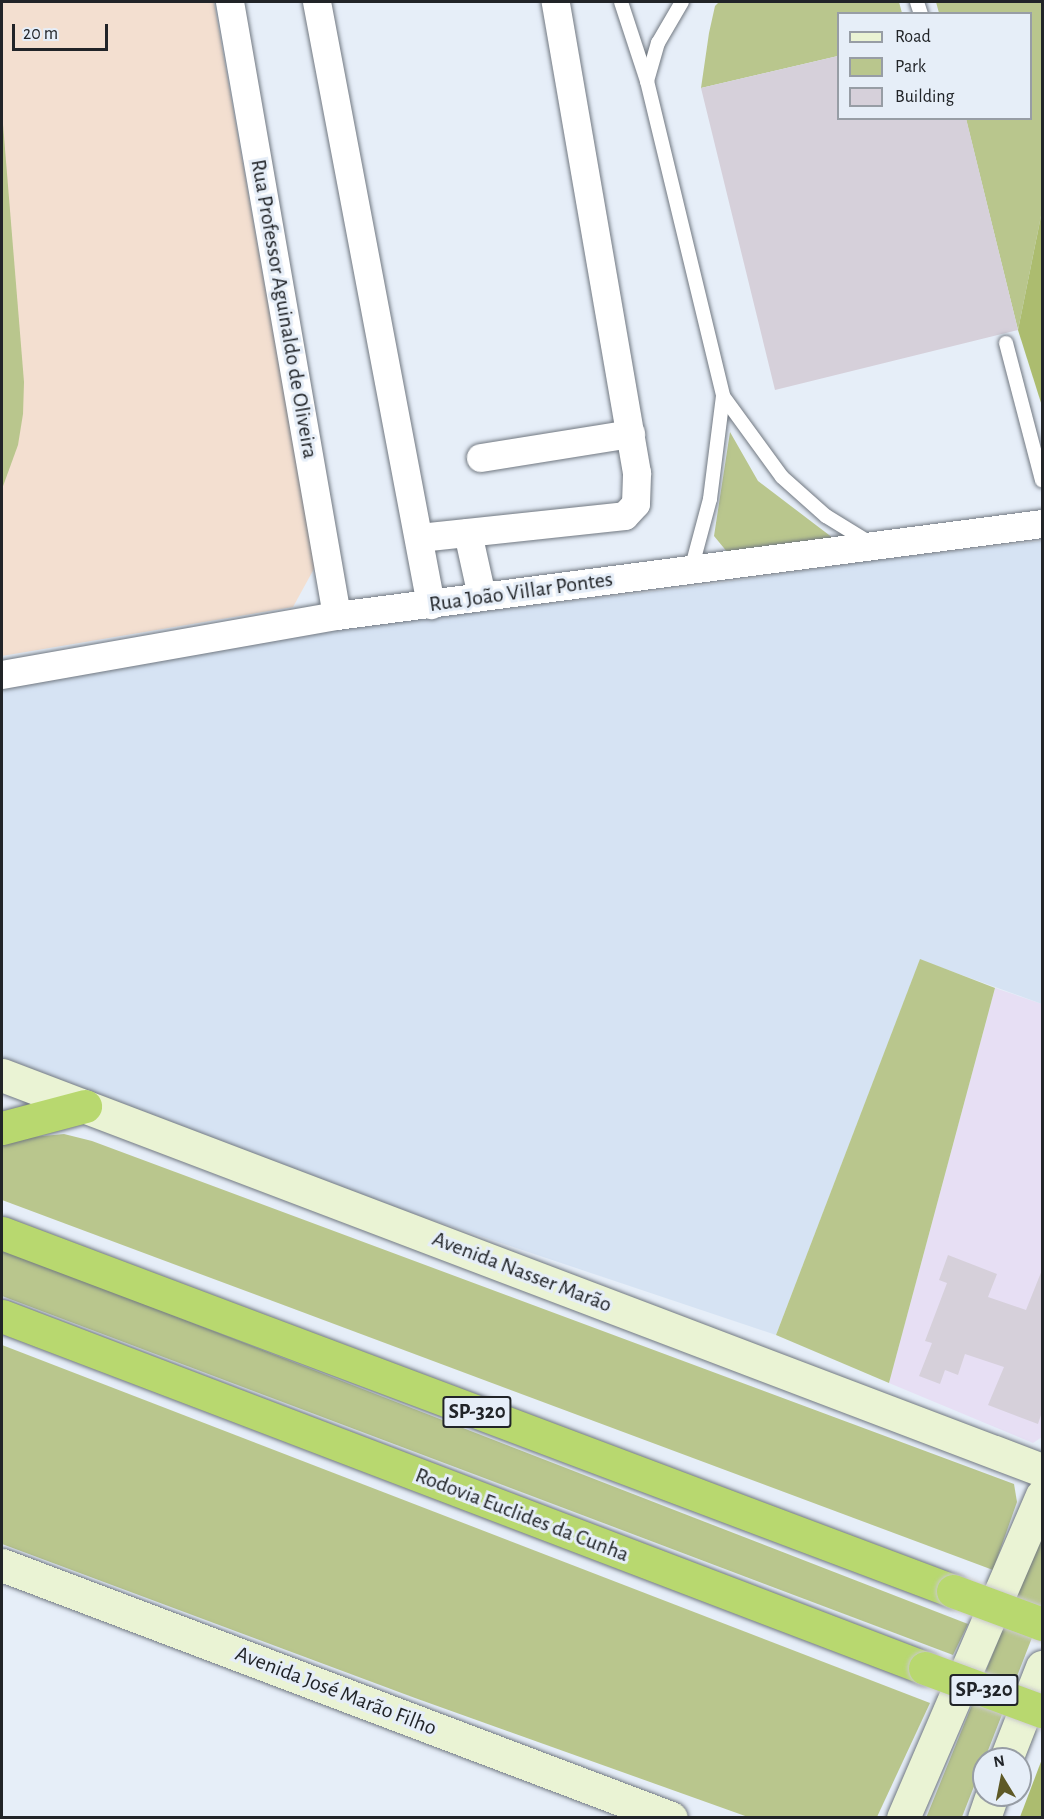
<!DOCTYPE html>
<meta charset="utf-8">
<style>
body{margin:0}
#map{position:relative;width:1044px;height:1819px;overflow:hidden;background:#e6eef8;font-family:"Alegreya Sans",sans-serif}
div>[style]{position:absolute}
.commercial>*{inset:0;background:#e7dff4}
.built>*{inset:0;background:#d6e3f3}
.education>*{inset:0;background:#f3dfd0}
.green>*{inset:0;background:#b9c68d}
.forest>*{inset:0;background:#acbc6f}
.building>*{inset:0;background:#d6d0da}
.roads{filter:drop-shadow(0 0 2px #717881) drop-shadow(0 0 2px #717881)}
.service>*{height:14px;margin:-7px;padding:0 7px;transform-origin:7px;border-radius:7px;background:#fff}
.minor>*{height:28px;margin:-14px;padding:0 14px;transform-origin:14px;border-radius:14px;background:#fff}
.secondary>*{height:33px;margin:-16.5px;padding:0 16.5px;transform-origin:16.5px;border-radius:16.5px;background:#eaf3d4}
.motorway>*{height:33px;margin:-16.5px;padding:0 16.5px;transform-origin:16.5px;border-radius:16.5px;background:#b8d86f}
.bridges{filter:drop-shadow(0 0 2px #cacacb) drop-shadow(0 0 2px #cacacb)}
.motorway-bridge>*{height:33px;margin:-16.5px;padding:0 16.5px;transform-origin:16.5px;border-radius:16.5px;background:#b8d86f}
span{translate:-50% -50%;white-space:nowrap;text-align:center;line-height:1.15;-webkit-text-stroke:6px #e6eef8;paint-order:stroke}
.shield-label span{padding:2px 4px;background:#e6eef8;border:2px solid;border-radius:4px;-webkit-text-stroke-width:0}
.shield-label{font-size:21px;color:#212428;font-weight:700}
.street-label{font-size:22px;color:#212428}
.frame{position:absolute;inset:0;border:3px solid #212428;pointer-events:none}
.legend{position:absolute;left:837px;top:12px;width:195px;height:108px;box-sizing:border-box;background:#e6eef8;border:2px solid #979da5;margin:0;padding:8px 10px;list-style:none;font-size:18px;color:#212428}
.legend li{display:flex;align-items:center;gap:12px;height:30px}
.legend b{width:30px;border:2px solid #979da5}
.north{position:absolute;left:972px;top:1747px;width:60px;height:60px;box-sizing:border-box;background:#e6eef8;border:2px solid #979da5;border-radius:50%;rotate:350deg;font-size:16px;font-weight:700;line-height:24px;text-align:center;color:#212428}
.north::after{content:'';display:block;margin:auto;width:21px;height:27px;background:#5e5926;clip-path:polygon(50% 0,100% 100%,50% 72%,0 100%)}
.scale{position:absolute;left:12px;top:24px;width:96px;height:27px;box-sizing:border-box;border:3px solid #212428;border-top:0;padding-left:8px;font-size:18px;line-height:21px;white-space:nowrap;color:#212428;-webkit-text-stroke:4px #e6eef8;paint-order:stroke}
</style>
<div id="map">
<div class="commercial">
<i style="clip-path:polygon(995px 988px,1042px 1004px,1042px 1437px,1033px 1443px,889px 1383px)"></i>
</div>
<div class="built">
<i style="clip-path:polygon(1042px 541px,1042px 1004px,920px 960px,776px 1335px,376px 1201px,2px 1057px,2px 687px,337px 629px,691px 587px,877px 560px)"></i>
</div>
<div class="education">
<i style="clip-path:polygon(2px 2px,214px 2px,315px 567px,293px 607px,2px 656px)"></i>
</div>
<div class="green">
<i style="clip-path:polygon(719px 2px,899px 2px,902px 13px,838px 14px,838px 56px,701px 88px,709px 33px,715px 6px)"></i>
<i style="clip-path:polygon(936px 2px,1042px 2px,1042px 211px,1018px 330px,966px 119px,1030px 118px,1030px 14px,939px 13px)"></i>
<i style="clip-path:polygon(2px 112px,24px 382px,23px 414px,18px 445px,2px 489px)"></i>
<i style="clip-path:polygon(730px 432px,758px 481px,833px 538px,728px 553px,714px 536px)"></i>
<i style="clip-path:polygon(920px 959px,995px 988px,889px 1383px,776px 1335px)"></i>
<i style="clip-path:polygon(64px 1134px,92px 1141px,1014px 1484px,1017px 1502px,993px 1570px,2px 1200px,2px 1140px)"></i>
<i style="clip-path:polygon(2px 1249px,968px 1624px,953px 1655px,2px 1296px)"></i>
<i style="clip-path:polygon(2px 1345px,930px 1703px,877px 1817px,748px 1817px,415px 1698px,2px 1544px)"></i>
<i style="clip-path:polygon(1042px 1533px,1042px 1612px,962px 1817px,926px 1818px)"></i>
</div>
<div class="forest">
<i style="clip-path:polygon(1042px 211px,1042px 406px,1018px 330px)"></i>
<i style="clip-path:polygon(1042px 1759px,1042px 1817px,1020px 1817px)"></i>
</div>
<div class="building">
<i style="clip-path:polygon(838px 56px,838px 118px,966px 118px,1018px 330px,775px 390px,701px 88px)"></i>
<i style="clip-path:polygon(948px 1255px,997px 1274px,988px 1297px,1026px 1310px,1042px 1270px,1042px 1412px,1038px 1424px,988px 1405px,1004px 1367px,965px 1354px,958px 1375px,945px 1370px,940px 1384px,919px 1376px,932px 1343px,925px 1341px,947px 1283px,939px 1280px)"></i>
</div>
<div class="roads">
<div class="service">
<i style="left:621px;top:2px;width:83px;rotate:71.8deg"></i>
<i style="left:647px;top:81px;width:324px;rotate:76.4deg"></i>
<i style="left:723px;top:396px;width:104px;rotate:97.2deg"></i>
<i style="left:710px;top:499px;width:73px;rotate:105deg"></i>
<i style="left:917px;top:2px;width:13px;rotate:72deg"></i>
<i style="left:647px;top:81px;width:40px;rotate:-74deg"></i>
<i style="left:658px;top:43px;width:48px;rotate:-59.7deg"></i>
<i style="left:1006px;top:343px;width:142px;rotate:75.3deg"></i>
<i style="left:723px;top:396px;width:100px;rotate:53.9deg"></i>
<i style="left:782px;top:477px;width:59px;rotate:41.6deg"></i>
<i style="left:826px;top:516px;width:52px;rotate:31.5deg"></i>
</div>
<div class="minor">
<i style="left:230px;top:2px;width:623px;rotate:80.11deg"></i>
<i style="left:317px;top:2px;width:614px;rotate:79.29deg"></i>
<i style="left:481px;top:458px;width:152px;rotate:-9.1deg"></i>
<i style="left:468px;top:533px;width:65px;rotate:77.5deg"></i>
<i style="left:420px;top:538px;width:206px;rotate:-6.1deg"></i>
<i style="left:625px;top:516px;width:16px;rotate:-47deg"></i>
<i style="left:636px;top:504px;width:31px;rotate:-88deg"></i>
<i style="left:637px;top:473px;width:478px;rotate:-99.8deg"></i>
<i style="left:2px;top:675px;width:340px;rotate:-10deg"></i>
<i style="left:337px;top:616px;width:711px;rotate:-7.43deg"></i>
</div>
<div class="secondary">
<i style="left:2px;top:1075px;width:1112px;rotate:20.8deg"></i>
<i style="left:2px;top:1565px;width:715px;rotate:20.72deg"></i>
<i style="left:1006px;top:1759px;width:99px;rotate:-68.6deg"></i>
<i style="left:903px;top:1818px;width:351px;rotate:-66.7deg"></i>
<i style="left:984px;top:1818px;width:24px;rotate:-71deg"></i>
</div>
<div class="motorway">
<i style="left:2px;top:1128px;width:86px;rotate:-14.8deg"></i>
<i style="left:2px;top:1233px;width:1016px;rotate:20.63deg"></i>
<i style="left:2px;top:1316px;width:988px;rotate:20.88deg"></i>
</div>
</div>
<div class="bridges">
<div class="motorway-bridge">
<i style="left:953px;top:1591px;width:95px;rotate:20.3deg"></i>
<i style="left:925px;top:1668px;width:125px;rotate:20.2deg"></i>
</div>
</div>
<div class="shield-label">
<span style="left:477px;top:1412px">SP-320</span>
<span style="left:984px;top:1690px">SP-320</span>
</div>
<div class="street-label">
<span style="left:284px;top:309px;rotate:80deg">Rua Professor Aguinaldo de Oliveira</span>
<span style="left:521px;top:592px;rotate:-8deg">Rua João Villar Pontes</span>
<span style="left:522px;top:1272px;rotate:21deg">Avenida Nasser Marão</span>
<span style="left:522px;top:1515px;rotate:21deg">Rodovia Euclides da Cunha</span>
<span style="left:336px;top:1691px;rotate:21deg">Avenida José Marão Filho</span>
</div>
<div class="frame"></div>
<ul class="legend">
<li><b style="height:8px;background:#eaf3d4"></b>Road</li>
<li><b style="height:16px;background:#b9c68d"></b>Park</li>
<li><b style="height:16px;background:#d6d0da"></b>Building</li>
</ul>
<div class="north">N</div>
<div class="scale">20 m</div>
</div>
